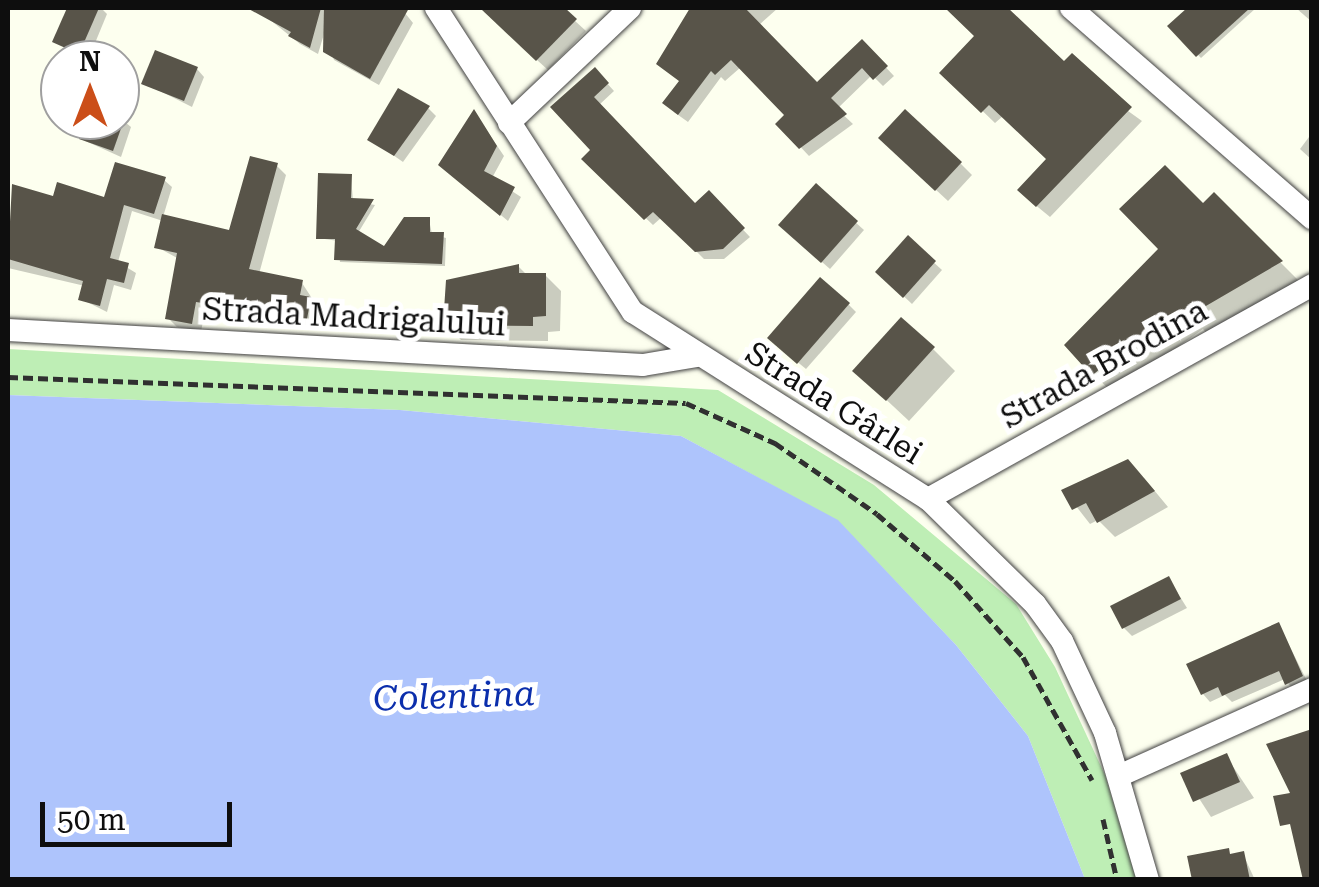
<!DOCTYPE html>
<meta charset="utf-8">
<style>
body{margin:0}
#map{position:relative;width:1319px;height:887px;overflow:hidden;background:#fdffef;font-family:"Roboto Serif",serif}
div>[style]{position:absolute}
.green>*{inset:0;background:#beeeb5}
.water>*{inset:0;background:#aec4fc}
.shadow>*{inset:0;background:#0003}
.building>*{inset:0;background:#585449}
.path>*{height:5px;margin-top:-2.5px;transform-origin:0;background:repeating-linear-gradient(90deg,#303030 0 10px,transparent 0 15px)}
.roads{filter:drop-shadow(0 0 2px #414141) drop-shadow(0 0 2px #414141)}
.street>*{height:22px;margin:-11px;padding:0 11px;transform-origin:11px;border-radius:11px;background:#fff}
span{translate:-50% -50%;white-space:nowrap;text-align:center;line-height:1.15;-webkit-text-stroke:10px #fff;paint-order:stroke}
.street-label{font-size:32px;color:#0e0e0e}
.water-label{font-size:35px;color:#0b2eac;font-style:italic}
.frame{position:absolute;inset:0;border:10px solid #0e0e0e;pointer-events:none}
.north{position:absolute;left:40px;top:40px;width:100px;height:100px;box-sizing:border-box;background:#fff;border:2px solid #9f9f9f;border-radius:50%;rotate:0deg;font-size:28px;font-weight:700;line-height:40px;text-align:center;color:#0e0e0e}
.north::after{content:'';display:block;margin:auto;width:35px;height:45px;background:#cb4e19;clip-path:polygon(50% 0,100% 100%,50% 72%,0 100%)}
.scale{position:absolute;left:40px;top:802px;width:192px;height:45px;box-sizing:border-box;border:5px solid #0e0e0e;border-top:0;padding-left:12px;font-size:30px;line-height:35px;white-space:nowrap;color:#0e0e0e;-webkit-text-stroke:8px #fff;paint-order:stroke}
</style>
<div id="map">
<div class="green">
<i style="clip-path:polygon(8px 349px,718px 390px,874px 485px,1016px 604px,1055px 667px,1105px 775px,1136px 879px,1085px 879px,1028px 736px,956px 645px,838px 521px,681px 436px,400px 410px,8px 395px)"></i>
</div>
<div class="water">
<i style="clip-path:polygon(8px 395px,400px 410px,681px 436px,838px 520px,956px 645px,1028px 736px,1085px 879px,8px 879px)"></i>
</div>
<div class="shadow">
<i style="clip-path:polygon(69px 8px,101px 8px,107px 14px,88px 60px,55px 41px)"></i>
<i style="clip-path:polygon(268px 8px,357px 8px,372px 17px,377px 8px,401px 8px,413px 23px,379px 85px,334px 60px,324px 34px,318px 54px,300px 44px,264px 15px)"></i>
<i style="clip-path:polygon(480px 8px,561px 8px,586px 31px,548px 70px)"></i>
<i style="clip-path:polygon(693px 8px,778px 8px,759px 25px,817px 85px,862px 42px,894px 76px,883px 86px,872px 75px,837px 109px,853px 124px,809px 156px,779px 124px,788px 115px,741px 67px,725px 81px,721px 77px,688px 122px,674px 112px,681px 82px,659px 64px)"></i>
<i style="clip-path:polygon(948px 8px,1005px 8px,1064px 65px,1142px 121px,1050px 217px,1033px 203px,1049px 159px,1003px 116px,995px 123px,943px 73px,977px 36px)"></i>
<i style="clip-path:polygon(1191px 8px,1256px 8px,1201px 58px,1170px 26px)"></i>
<i style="clip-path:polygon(1296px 8px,1312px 8px,1312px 22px)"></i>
<i style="clip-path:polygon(197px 69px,204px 77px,192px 107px,144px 83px)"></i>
<i style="clip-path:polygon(595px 70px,614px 91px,599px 105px,695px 207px,709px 194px,750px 237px,724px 259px,704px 259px,662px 217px,653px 225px,610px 184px,594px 150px,554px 107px)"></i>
<i style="clip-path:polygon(428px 108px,436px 116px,403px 162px,370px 139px)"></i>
<i style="clip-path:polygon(475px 113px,504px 156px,492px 178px,521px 197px,508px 221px,449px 172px)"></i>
<i style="clip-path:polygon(120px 118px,131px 127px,121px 157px,81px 139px,88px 120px)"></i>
<i style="clip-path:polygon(1312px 133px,1312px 160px,1300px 149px)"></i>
<i style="clip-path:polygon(893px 150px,960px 163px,972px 175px,948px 201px)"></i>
<i style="clip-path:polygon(277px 166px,286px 175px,259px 274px,302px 283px,319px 309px,316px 327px,205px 310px,201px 332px,177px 327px,168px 318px,179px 259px,157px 247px,163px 221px,132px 211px,118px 262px,136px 273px,131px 290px,114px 285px,107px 312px,81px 299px,85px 286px,8px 268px,13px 187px,55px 200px,106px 200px,164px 180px,172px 187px,163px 217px,231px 233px)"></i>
<i style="clip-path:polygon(351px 176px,353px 201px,375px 205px,358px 233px,385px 250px,429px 220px,432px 234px,446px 238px,445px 266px,340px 262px,338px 241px,318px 238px)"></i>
<i style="clip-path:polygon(816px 187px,864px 230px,830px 269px,789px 233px)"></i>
<i style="clip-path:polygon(1214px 196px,1299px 281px,1208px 335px,1203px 329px,1113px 393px,1093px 374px,1162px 249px)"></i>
<i style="clip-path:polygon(908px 239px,942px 270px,912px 304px,878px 272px)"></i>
<i style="clip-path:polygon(518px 266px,527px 275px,545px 275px,561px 291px,560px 331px,548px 332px,548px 341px,461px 340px,446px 324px)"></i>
<i style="clip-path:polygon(848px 304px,856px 312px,806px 369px,778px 346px)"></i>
<i style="clip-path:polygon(933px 349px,955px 371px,909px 421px,878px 392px)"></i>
<i style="clip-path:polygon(1144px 478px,1168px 507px,1115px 537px,1098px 520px,1090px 524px,1065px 492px)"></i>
<i style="clip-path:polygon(1169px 579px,1187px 608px,1132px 636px,1124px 628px)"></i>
<i style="clip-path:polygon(1279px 625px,1309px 685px,1294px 691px,1285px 679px,1232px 702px,1225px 695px,1210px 702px,1203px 694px)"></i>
<i style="clip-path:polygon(1226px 756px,1254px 798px,1211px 817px,1184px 775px)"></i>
<i style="clip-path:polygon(1243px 854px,1255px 880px,1195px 880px)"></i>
</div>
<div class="building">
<i style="clip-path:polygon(67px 8px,99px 8px,79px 54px,52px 42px)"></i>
<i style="clip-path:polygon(247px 8px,321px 8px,310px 48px,288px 36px,291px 32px)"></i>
<i style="clip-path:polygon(324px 8px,409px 8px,370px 79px,323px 52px)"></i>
<i style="clip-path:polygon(480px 8px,565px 8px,577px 19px,536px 61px)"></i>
<i style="clip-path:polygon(690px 8px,745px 8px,817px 82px,862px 39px,888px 66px,873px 80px,862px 68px,831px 98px,847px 114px,799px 149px,775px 124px,784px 115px,731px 60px,715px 75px,711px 71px,678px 115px,662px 103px,679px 81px,656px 64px)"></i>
<i style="clip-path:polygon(945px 8px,1008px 8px,1064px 61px,1072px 53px,1132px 107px,1036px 207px,1017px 190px,1046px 159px,989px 105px,981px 113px,939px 73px,974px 36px)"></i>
<i style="clip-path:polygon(1187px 8px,1250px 8px,1196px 57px,1167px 26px)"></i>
<i style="clip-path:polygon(155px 50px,198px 67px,184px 101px,141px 84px)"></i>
<i style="clip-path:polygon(595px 67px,609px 83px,594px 97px,695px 203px,709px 190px,745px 228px,723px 249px,695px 252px,653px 212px,644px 220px,581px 159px,590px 150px,550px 107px)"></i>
<i style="clip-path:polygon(398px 88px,430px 106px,394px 156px,367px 140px)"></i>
<i style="clip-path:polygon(474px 109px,497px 146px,484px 171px,515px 187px,500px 216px,438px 165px)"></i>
<i style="clip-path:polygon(905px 109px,962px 162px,935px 191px,878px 138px)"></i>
<i style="clip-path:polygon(85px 120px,124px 120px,113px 151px,79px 139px)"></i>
<i style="clip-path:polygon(250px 156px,278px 163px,249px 269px,303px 280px,300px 295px,311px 297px,307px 319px,196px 302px,192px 324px,165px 319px,177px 253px,154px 248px,162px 214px,229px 230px)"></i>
<i style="clip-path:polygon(115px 162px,166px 177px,154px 214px,124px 205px,110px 258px,129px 263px,124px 283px,107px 279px,100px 306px,78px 300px,83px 281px,8px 259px,12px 184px,53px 196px,57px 182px,104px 197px)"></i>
<i style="clip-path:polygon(1165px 165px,1203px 203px,1214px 192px,1283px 261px,1187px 317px,1182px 312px,1161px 332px,1156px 328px,1122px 348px,1092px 376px,1064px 345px,1158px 249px,1119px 209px)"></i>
<i style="clip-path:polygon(318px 173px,352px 174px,351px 198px,374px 199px,356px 229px,384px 246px,404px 217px,430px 217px,430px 232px,444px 232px,442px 264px,334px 260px,335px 239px,316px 239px)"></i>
<i style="clip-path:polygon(816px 183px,858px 221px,821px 263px,778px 225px)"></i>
<i style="clip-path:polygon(908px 235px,936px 261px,903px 298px,875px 272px)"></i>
<i style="clip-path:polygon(519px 264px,519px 273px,546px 273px,546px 316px,533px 317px,533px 326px,443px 325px,446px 280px)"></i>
<i style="clip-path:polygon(820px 277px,850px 303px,797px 364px,767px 338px)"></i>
<i style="clip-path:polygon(901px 317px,935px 347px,886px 401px,852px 371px)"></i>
<i style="clip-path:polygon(1128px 459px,1155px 491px,1097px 523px,1086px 503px,1072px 510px,1061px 490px)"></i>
<i style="clip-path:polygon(1169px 576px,1181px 599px,1122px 629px,1110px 606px)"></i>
<i style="clip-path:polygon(1279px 622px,1303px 676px,1285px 685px,1279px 671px,1222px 696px,1218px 687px,1201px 695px,1186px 664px)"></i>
<i style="clip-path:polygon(1312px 729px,1312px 879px,1303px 880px,1290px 824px,1280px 826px,1273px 796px,1290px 793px,1266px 744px)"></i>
<i style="clip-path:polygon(1227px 753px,1240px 782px,1193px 802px,1180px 773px)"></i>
<i style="clip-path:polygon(1229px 848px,1230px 854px,1244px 851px,1250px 880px,1192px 880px,1187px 856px)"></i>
</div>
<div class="path">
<i style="left:8px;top:377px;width:678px;rotate:2.2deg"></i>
<i style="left:686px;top:403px;width:98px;rotate:24.2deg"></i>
<i style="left:775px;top:443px;width:124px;rotate:34.8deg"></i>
<i style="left:877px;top:514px;width:103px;rotate:40.7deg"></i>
<i style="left:955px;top:581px;width:102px;rotate:48.2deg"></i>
<i style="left:1023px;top:657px;width:141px;rotate:60.7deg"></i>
<i style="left:1103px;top:819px;width:63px;rotate:77.1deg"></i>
</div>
<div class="roads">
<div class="street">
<i style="left:436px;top:8px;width:362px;rotate:57.1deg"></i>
<i style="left:633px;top:312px;width:349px;rotate:32.4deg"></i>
<i style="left:928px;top:499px;width:150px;rotate:44.5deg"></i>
<i style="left:1035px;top:604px;width:46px;rotate:53.9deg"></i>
<i style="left:1062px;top:641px;width:102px;rotate:64.9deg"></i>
<i style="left:1105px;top:733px;width:153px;rotate:73.7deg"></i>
<i style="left:1071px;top:8px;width:320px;rotate:41.1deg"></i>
<i style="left:509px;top:123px;width:167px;rotate:-43.5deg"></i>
<i style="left:8px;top:330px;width:636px;rotate:3.15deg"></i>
<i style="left:643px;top:365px;width:55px;rotate:-9.5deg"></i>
<i style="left:928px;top:499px;width:440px;rotate:-29.1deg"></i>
<i style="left:1121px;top:775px;width:209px;rotate:-24.2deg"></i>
</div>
</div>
<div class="street-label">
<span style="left:354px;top:317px;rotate:3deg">Strada Madrigalului</span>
<span style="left:1104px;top:364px;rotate:-29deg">Strada Brodina</span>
<span style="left:834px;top:403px;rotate:32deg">Strada Gârlei</span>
</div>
<div class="water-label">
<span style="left:454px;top:697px;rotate:-2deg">Colentina</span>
</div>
<div class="frame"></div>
<div class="north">N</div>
<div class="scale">50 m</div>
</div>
